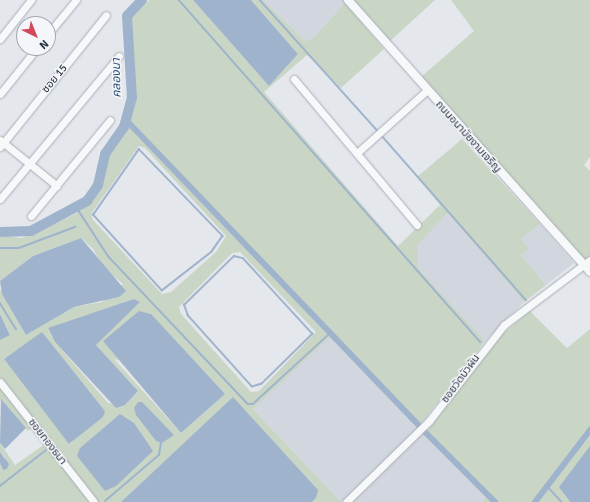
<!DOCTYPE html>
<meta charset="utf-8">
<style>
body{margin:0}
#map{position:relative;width:590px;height:502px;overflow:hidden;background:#e4e7ec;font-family:Signika,"Noto Sans Thai",sans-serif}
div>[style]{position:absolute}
.built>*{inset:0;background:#d2d6de}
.green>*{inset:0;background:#c9d6c5}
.water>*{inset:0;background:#9fb4cc}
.stream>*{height:1.5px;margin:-0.75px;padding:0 0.75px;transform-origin:0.75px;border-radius:0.75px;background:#9fb4cc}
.canal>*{height:6px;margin:-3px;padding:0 3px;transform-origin:3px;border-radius:3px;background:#9fb4cc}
.river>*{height:10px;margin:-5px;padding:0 5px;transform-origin:5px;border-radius:5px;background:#9fb4cc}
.roads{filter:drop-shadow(0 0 1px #a9aeb7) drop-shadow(0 0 1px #a9aeb7)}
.minor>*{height:7px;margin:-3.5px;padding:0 3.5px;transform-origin:3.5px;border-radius:3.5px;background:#f7f8fa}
.tertiary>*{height:8px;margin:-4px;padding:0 4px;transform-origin:4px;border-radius:4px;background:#f7f8fa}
span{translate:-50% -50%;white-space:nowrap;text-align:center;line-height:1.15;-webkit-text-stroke:3px #f4f6f9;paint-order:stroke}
.street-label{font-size:11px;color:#2b3445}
.water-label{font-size:12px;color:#34527a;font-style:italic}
.north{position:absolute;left:16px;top:16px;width:40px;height:40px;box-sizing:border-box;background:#f4f6f9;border:1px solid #a4a8b1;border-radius:50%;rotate:137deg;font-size:11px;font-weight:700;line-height:16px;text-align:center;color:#2b3445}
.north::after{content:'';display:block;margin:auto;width:14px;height:18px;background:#d1495b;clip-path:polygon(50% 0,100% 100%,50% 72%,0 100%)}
</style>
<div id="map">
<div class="built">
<i style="clip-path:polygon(263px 0,348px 0,313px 38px,305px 41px)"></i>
<i style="clip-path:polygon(448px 213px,524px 302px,485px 341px,418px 268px,416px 245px)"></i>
<i style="clip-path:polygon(540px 224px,574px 263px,546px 285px,521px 255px,528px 249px,521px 239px)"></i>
<i style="clip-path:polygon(330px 336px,415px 426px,427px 431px,489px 494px,482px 502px,341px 502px,253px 409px)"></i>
</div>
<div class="green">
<i style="clip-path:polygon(evenodd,149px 0,193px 0,269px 86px,298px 54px,251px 0,263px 0,305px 41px,313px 38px,345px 3px,384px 49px,341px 88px,307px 55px,264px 92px,398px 246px,440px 205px,417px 177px,462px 139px,540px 224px,521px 239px,529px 249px,521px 255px,546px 285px,524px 302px,448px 213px,417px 245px,418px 268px,485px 341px,418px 428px,330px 337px,253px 409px,341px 502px,312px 502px,316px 498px,233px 398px,121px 502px,97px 502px,0 378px,0 340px,10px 334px,0 314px,0 289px,26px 335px,74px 307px,102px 302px,123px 284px,104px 268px,93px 249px,81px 238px,33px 256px,0 281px,0 235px,21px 238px,36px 233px,75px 214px,90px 202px,101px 182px,110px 150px,125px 129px,132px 110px,130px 18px,149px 0,139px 146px,145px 148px,226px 236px,216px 252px,171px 292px,162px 294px,93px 220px,91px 214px,139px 146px,149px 0,240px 252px,316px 332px,259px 391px,251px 392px,181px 314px,179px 307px,232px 253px,240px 252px,149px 0,134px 299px,140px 302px,98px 339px,96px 345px,138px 391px,125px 405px,108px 403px,55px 342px,48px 329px,134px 299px,149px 0,42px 333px,105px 411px,70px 444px,4px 359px,42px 333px,149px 0,114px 359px,213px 384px,225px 394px,181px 433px,114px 359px,149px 0,142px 402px,146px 407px,156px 441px,152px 435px,142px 402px)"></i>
<i style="clip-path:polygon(354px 0,435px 0,389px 42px)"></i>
<i style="clip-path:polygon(451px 0,590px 0,590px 157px,584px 165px,590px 171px,590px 257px,584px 261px,421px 77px,474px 31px)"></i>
<i style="clip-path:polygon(530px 311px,567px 348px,590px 329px,590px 446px,564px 495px,570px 502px,482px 502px,489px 493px,427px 431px,495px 340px)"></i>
<i style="clip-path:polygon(0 386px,32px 427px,28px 431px,0 400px)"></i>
<i style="clip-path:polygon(0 443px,15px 465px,45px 444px,91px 502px,0 502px,0 463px,3px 470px,5px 457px,0 452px)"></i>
</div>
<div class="water">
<i style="clip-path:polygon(193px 0,251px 0,298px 54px,269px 86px)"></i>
<i style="clip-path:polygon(81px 238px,126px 291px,119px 297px,74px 307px,26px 335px,2px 294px,0 281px,33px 256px)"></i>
<i style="clip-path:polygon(134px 299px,140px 302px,96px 345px,138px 391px,125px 405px,116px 408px,55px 342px,48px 328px)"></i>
<i style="clip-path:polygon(139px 311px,151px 314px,225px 394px,181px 433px,103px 341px)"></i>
<i style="clip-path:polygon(0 314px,10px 335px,0 340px)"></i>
<i style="clip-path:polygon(42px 332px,105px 411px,103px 417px,69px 444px,4px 359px)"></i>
<i style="clip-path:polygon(233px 397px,318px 490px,316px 498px,312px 502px,121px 502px)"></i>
<i style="clip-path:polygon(1px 399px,26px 428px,5px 449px,0 443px)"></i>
<i style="clip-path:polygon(138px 402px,142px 402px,174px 435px,162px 443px,156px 441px,136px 415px,134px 408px)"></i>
<i style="clip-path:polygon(120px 414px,134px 423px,153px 451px,116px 486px,105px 491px,77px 456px,80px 448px)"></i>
<i style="clip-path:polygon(590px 446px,590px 502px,570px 502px,559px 487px)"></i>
<i style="clip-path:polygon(0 452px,9px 464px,7px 469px,3px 470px,0 463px)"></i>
</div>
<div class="stream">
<i style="left:179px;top:0;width:456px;rotate:48.6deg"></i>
<i style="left:260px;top:0;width:175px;rotate:48deg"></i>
<i style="left:383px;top:137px;width:217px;rotate:48.7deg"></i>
<i style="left:139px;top:149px;width:121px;rotate:46deg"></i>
<i style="left:223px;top:236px;width:19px;rotate:125deg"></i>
<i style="left:212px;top:252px;width:63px;rotate:142deg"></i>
<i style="left:162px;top:291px;width:103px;rotate:-132.2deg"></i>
<i style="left:93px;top:215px;width:80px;rotate:-55.1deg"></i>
<i style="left:77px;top:208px;width:59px;rotate:56.9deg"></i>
<i style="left:109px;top:257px;width:202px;rotate:46.6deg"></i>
<i style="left:248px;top:404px;width:5px"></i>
<i style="left:253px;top:404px;width:103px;rotate:-42.6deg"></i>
<i style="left:0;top:248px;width:19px"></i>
<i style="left:19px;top:248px;width:60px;rotate:-20.6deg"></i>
<i style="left:234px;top:256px;width:9px;rotate:13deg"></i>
<i style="left:243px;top:258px;width:103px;rotate:47.4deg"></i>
<i style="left:313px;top:334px;width:71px;rotate:135.6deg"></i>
<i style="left:262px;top:384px;width:10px;rotate:163deg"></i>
<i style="left:252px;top:387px;width:96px;rotate:-132deg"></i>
<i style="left:188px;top:316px;width:12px;rotate:-110deg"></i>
<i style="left:184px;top:305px;width:70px;rotate:-44.4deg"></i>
<i style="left:0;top:303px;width:31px;rotate:58deg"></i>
<i style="left:589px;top:431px;width:1px;rotate:45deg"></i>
<i style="left:0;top:486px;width:58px;rotate:-38deg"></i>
<i style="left:547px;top:486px;width:22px;rotate:47deg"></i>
<i style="left:105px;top:501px;width:71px;rotate:-40.4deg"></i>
<i style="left:159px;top:455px;width:13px;rotate:-81deg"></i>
</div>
<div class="canal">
<i style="left:126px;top:120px;width:422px;rotate:46.2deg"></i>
<i style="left:426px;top:433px;width:98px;rotate:45deg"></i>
<i style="left:535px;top:502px;width:91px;rotate:-52.6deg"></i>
</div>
<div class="river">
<i style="left:0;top:232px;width:31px;rotate:-2deg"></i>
<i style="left:31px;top:231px;width:64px;rotate:-28.2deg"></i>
<i style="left:87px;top:201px;width:19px;rotate:-55deg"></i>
<i style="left:98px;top:185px;width:32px;rotate:-77deg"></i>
<i style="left:105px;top:154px;width:33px;rotate:-55deg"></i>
<i style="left:124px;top:127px;width:30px;rotate:-75deg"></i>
<i style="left:132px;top:98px;width:82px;rotate:-93.5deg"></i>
<i style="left:127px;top:16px;width:22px;rotate:-47deg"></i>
</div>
<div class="roads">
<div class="minor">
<i style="left:48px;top:34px;width:44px;rotate:-50.5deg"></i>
<i style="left:0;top:39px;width:50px;rotate:-51.5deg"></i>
<i style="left:294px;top:79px;width:191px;rotate:49.9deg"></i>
<i style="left:0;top:94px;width:59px;rotate:-51.2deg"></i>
<i style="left:0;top:140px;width:73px;rotate:38.9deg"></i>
<i style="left:0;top:147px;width:169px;rotate:-51.2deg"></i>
<i style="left:357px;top:153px;width:93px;rotate:-41.9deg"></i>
<i style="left:0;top:199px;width:186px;rotate:-50.2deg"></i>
<i style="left:31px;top:216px;width:124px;rotate:-50.5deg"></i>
<i style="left:0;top:382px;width:152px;rotate:51.9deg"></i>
<i style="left:346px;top:502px;width:116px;rotate:-44.3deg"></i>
<i style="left:429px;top:421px;width:122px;rotate:-52deg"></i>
<i style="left:504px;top:325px;width:108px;rotate:-37.1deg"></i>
</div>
<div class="tertiary">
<i style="left:348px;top:0;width:364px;rotate:48.3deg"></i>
</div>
</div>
<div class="street-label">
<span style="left:55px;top:79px;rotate:-51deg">ซอย 15</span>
<span style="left:468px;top:137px;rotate:48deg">ถนนอนามัยงามเจริญ</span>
<span style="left:461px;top:379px;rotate:-54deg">ซอยวัดบัวผัน</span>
<span style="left:47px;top:442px;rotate:52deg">ซอยทองธนา</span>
</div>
<div class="water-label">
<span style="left:117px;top:78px;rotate:-91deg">คลองนา</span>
</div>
<div class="north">N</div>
</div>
